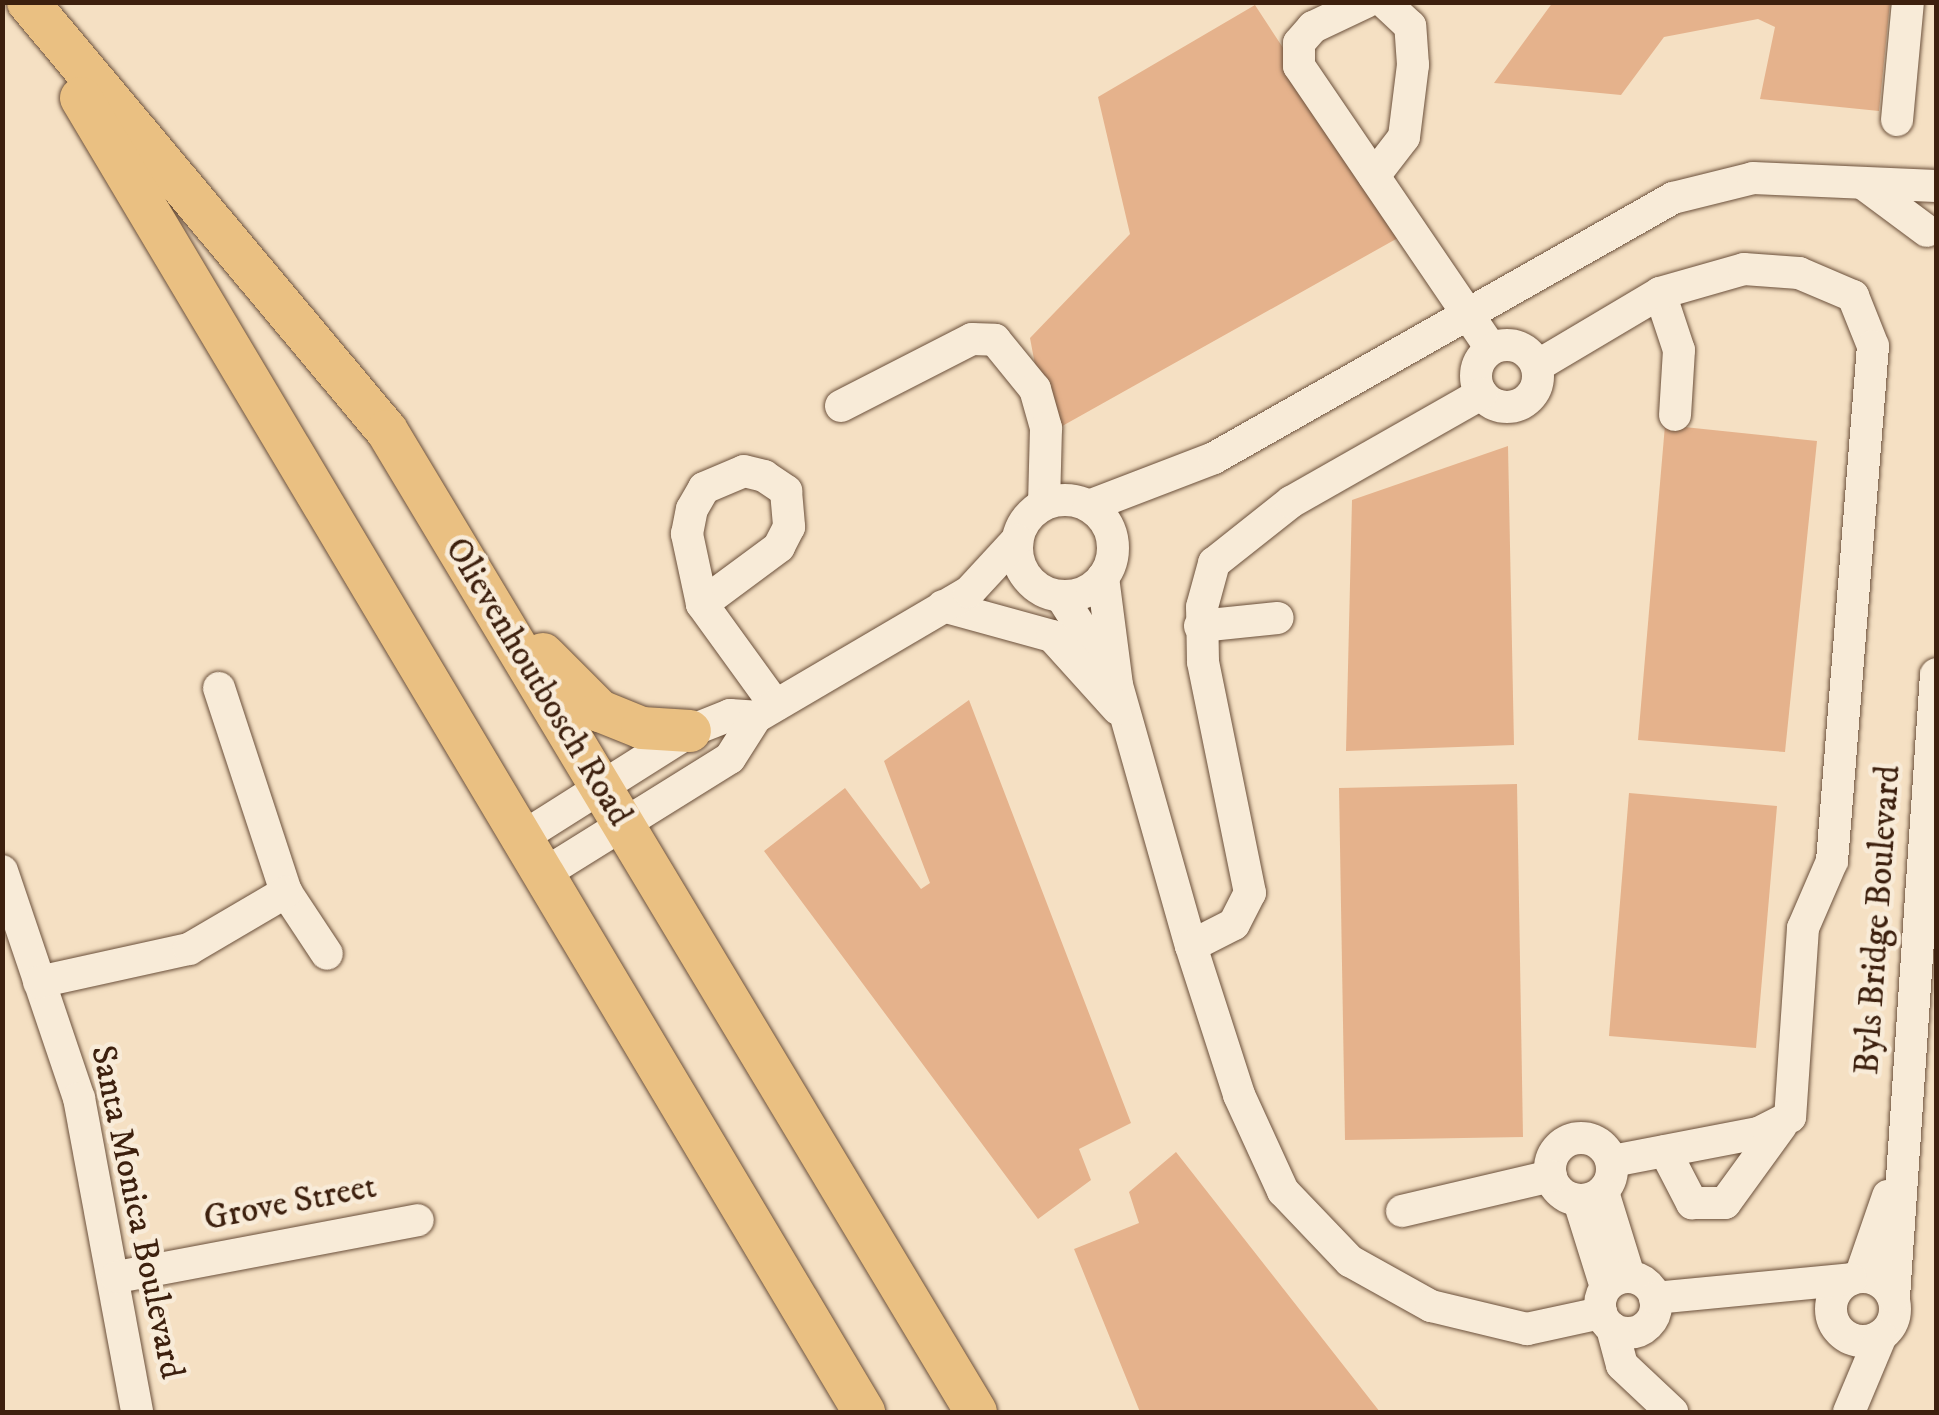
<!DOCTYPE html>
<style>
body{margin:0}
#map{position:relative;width:1939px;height:1415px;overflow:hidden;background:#f5e0c3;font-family:"IM FELL DW Pica",serif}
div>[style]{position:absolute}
.building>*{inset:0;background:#e5b28c}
.roads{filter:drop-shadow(0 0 2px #6b503b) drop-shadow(0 0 2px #6b503b)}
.minor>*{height:32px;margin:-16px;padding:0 16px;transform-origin:16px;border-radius:16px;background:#f8ebd8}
.minor>.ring{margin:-16px;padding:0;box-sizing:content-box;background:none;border:32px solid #f8ebd8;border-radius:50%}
.major>*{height:42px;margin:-21px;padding:0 21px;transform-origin:21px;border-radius:21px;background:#eac082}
span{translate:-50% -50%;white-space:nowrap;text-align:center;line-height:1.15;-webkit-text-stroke:9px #f8ebd8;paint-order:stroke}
.street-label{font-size:35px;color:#3d200e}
.frame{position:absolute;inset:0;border:5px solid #3d200e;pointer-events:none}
</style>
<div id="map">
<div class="building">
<i style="clip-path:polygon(1553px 2px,1890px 2px,1879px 111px,1760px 99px,1775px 27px,1758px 19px,1664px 37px,1621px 95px,1494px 83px)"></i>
<i style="clip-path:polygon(1255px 5px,1405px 234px,1048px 434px,1030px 338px,1130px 234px,1098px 97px)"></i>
<i style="clip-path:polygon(1665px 425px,1817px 441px,1785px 752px,1638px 740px)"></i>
<i style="clip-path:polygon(1508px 446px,1514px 745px,1346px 751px,1352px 500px)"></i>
<i style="clip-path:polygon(969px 700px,1131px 1123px,1079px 1149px,1091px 1180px,1038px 1219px,764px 851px,845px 788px,921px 889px,930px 883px,884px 761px)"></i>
<i style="clip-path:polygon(1517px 784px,1523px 1137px,1345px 1140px,1339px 788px)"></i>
<i style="clip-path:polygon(1629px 793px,1777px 806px,1756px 1048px,1609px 1036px)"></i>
<i style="clip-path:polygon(1176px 1152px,1380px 1412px,1140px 1412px,1074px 1249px,1139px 1223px,1129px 1192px)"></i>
</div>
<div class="roads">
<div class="minor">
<i style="left:1366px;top:2px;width:59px;rotate:154.7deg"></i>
<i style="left:1313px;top:27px;width:21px;rotate:131deg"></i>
<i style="left:1299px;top:43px;width:23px;rotate:90deg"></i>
<i style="left:1299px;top:66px;width:342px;rotate:55.8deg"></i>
<i style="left:1897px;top:120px;width:119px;rotate:-84.7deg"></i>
<i style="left:1374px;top:176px;width:49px;rotate:-52.4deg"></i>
<i style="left:1404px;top:137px;width:73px;rotate:-82.9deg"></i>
<i style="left:1413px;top:65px;width:39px;rotate:-94deg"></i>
<i style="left:1410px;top:26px;width:35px;rotate:-137deg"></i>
<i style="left:1865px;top:185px;width:77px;rotate:36.6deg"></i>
<i style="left:1660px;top:293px;width:60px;rotate:71.6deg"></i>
<i style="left:1679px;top:350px;width:65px;rotate:93.5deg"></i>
<i class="ring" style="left:1476px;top:345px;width:30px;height:30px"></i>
<i style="left:1537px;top:366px;width:143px;rotate:-30.7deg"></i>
<i style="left:1660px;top:293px;width:87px;rotate:-15.9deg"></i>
<i style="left:1744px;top:269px;width:55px;rotate:4.2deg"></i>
<i style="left:1799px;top:273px;width:59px;rotate:23.1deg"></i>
<i style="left:1853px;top:296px;width:54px;rotate:68.2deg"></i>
<i style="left:1873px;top:346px;width:517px;rotate:94.55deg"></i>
<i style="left:1832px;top:861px;width:73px;rotate:113.4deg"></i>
<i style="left:1803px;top:928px;width:189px;rotate:93.9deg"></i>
<i style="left:1790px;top:1117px;width:36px;rotate:153deg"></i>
<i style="left:1758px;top:1133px;width:148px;rotate:169.1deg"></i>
<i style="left:841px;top:406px;width:147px;rotate:-27.1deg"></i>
<i style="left:972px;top:339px;width:23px;rotate:2deg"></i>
<i style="left:995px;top:340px;width:63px;rotate:50.8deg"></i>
<i style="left:1035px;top:389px;width:41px;rotate:74.2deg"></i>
<i style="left:1046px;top:428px;width:76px;rotate:91.5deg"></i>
<i class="ring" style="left:1017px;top:500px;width:64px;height:64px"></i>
<i style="left:1089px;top:506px;width:134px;rotate:-21deg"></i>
<i style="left:1214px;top:458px;width:528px;rotate:-29.53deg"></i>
<i style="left:1673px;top:198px;width:82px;rotate:-14deg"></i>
<i style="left:1753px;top:178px;width:183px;rotate:2.5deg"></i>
<i style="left:1103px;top:577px;width:109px;rotate:82.6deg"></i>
<i style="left:1117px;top:685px;width:271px;rotate:74.2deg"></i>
<i style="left:1191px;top:946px;width:157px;rotate:72.1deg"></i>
<i style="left:1239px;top:1095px;width:106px;rotate:65.4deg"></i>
<i style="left:1283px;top:1191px;width:97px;rotate:46.3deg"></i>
<i style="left:1350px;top:1261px;width:93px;rotate:29.1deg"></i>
<i style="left:1431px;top:1306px;width:99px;rotate:13.5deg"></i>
<i style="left:1527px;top:1329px;width:76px;rotate:-12.2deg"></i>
<i style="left:1061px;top:596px;width:90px;rotate:57.7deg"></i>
<i style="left:702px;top:604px;width:72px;rotate:-102.1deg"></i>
<i style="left:687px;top:534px;width:25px;rotate:-79deg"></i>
<i style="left:692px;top:509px;width:24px;rotate:-60deg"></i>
<i style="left:704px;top:488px;width:43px;rotate:-23deg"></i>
<i style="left:744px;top:471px;width:21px;rotate:14deg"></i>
<i style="left:764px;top:476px;width:27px;rotate:34deg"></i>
<i style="left:786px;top:491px;width:36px;rotate:85deg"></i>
<i style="left:789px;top:527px;width:22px;rotate:117deg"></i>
<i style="left:779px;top:547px;width:96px;rotate:143.5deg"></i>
<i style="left:702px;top:604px;width:125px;rotate:54.1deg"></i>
<i style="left:943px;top:606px;width:113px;rotate:15.4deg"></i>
<i style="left:1052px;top:636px;width:98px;rotate:47.9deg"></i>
<i style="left:1200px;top:626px;width:78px;rotate:-5.9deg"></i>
<i style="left:219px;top:688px;width:215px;rotate:71.8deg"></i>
<i style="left:286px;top:892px;width:74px;rotate:56.5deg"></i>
<i style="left:521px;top:838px;width:200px;rotate:-32.3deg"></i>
<i style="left:690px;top:731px;width:43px;rotate:-21.8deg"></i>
<i style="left:730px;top:715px;width:26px;rotate:4deg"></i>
<i style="left:756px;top:717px;width:247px;rotate:-30.4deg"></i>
<i style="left:969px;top:592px;width:71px;rotate:-47.3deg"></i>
<i style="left:2px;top:871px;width:240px;rotate:71.3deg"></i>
<i style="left:79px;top:1098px;width:319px;rotate:79.5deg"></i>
<i style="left:542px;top:875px;width:221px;rotate:-31.9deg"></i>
<i style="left:730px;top:758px;width:49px;rotate:-57.6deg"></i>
<i style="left:1191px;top:946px;width:48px;rotate:-27.1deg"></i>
<i style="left:1234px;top:924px;width:35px;rotate:-63deg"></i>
<i style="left:1250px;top:893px;width:236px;rotate:-101.5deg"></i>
<i style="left:1203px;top:662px;width:55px;rotate:-91deg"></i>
<i style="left:1202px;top:607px;width:46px;rotate:-74.7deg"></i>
<i style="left:1214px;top:563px;width:98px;rotate:-38.4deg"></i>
<i style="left:1291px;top:502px;width:219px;rotate:-29.6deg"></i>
<i style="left:39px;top:982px;width:154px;rotate:-12.4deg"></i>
<i style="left:189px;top:949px;width:113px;rotate:-30.4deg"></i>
<i class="ring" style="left:1550px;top:1138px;width:30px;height:30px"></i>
<i style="left:1665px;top:1151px;width:59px;rotate:62.6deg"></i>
<i style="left:1692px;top:1203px;width:33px"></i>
<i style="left:1725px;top:1203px;width:95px;rotate:-54deg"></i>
<i style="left:1603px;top:1192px;width:88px;rotate:72.8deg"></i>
<i style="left:1579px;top:1201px;width:90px;rotate:72.6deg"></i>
<i style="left:1402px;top:1211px;width:153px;rotate:-13.2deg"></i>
<i class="ring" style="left:1831px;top:1277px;width:32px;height:32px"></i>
<i class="ring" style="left:1600px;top:1277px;width:24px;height:24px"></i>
<i style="left:117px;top:1277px;width:306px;rotate:-10.7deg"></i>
<i style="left:1860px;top:1277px;width:86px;rotate:-70.9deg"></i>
<i style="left:1894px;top:1297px;width:624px;rotate:-86.14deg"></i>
<i style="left:1655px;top:1298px;width:197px;rotate:-5.5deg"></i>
<i style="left:1612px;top:1328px;width:38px;rotate:75deg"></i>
<i style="left:1622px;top:1365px;width:69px;rotate:43.2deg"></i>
<i style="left:1849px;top:1412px;width:82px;rotate:-67.2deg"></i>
</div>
<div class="major">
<i style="left:28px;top:2px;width:559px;rotate:50.08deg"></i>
<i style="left:387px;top:431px;width:1144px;rotate:59.02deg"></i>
<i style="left:81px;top:98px;width:1530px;rotate:59.21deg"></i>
<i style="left:543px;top:654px;width:81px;rotate:45deg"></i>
<i style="left:600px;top:711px;width:45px;rotate:22deg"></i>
<i style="left:642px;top:728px;width:48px;rotate:3.6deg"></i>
</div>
</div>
<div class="street-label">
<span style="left:538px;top:682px;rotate:59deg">Olievenhoutbosch Road</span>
<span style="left:1878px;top:920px;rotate:-86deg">Byls Bridge Boulevard</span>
<span style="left:290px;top:1203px;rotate:-11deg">Grove Street</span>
<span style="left:137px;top:1212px;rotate:78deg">Santa Monica Boulevard</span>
</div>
<div class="frame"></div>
</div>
